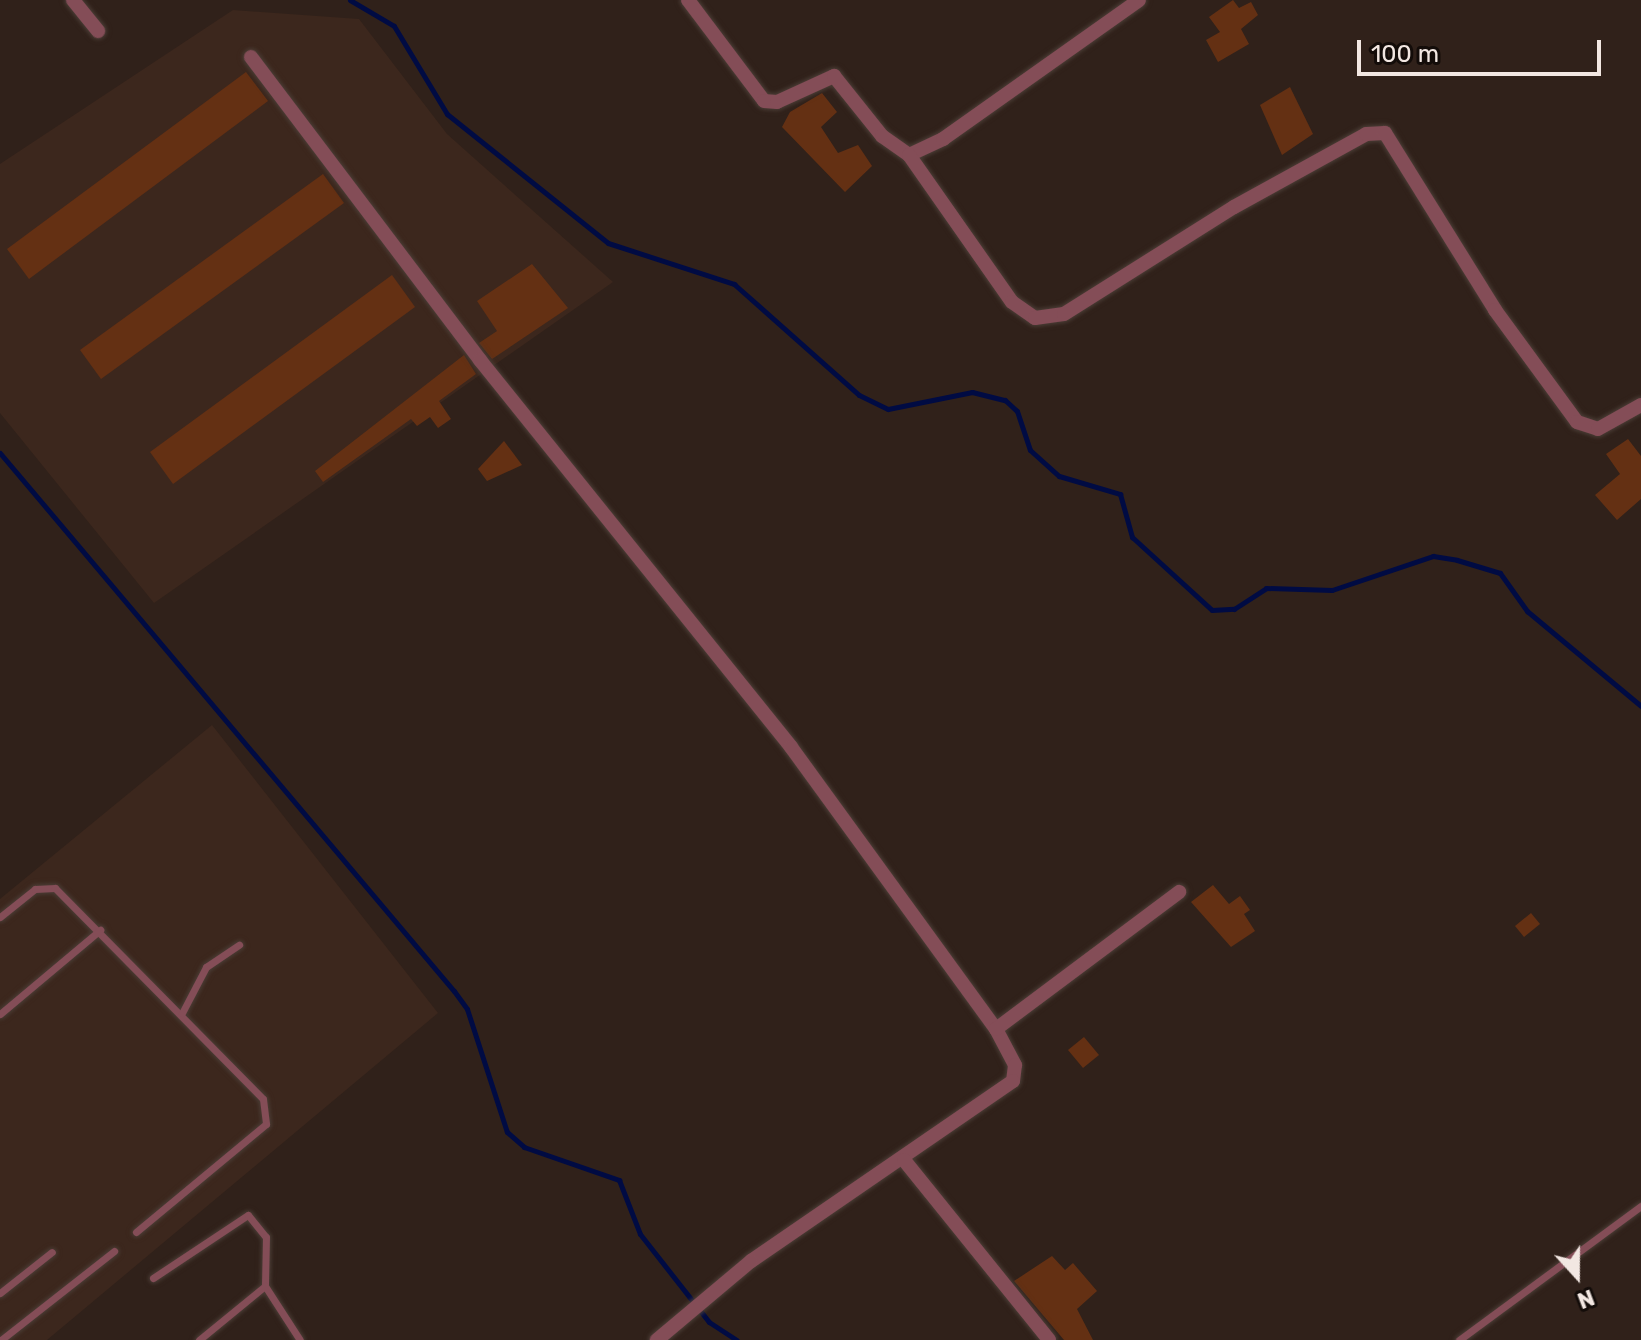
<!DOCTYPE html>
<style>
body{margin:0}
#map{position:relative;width:1641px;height:1340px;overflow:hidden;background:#30211a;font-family:Rubik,sans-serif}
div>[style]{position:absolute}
.built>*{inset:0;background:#3c271d}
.stream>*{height:5px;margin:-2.5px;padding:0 2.5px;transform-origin:2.5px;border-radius:2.5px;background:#000b43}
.building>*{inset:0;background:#643013}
.roads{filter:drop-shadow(0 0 2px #4b3d36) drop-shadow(0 0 2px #4b3d36)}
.service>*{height:7px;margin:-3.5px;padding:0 3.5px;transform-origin:3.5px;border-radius:3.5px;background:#844d57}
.minor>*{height:14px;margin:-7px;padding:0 7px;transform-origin:7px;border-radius:7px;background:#844d57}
span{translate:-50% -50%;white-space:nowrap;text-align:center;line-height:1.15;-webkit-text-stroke:8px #130c09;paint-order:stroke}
.north{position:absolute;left:1537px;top:1236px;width:80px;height:80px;-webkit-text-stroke:6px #130c09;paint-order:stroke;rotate:159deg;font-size:22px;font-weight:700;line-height:32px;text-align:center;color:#f2e7e2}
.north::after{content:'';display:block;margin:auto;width:28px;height:36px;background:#f2e7e2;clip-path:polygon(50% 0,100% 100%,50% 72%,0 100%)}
.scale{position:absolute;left:1357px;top:40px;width:244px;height:36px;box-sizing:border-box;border:4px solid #f2e7e2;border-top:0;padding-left:10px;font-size:24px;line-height:28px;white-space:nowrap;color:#f2e7e2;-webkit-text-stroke:6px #130c09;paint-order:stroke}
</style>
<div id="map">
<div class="built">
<i style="clip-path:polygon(233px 10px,359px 19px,447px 134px,613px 282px,154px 603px,0 413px,0 164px)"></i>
<i style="clip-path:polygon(212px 725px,438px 1013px,47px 1340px,0 1340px,0 899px)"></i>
</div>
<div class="stream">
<i style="left:350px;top:0;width:51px;rotate:30.6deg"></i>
<i style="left:394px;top:26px;width:103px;rotate:58.9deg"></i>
<i style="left:447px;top:114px;width:206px;rotate:38.7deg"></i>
<i style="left:608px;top:243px;width:133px;rotate:18deg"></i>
<i style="left:734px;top:284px;width:167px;rotate:41.6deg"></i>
<i style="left:859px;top:395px;width:32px;rotate:26deg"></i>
<i style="left:888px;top:409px;width:86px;rotate:-11.4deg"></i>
<i style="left:972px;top:392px;width:34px;rotate:14deg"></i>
<i style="left:1005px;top:400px;width:16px;rotate:43deg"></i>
<i style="left:1017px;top:411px;width:41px;rotate:71.6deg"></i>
<i style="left:1030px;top:450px;width:39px;rotate:42deg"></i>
<i style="left:1059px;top:476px;width:64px;rotate:16.4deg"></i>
<i style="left:1120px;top:494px;width:45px;rotate:74.4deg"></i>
<i style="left:1132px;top:537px;width:108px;rotate:42.4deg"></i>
<i style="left:1212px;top:610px;width:22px;rotate:-3deg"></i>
<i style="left:1234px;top:609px;width:38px;rotate:-33deg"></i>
<i style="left:1266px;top:588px;width:66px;rotate:1.7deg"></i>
<i style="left:1332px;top:590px;width:107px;rotate:-18.6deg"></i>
<i style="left:1433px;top:556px;width:24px;rotate:9deg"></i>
<i style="left:1457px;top:560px;width:45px;rotate:16.8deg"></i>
<i style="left:1500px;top:573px;width:47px;rotate:54.6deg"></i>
<i style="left:1527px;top:611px;width:148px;rotate:39.8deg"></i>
<i style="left:0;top:453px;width:704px;rotate:49.84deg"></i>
<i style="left:454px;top:991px;width:22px;rotate:54deg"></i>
<i style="left:467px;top:1009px;width:129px;rotate:72deg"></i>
<i style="left:507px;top:1132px;width:23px;rotate:41deg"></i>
<i style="left:524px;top:1147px;width:101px;rotate:19.2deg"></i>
<i style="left:619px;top:1180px;width:58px;rotate:68.7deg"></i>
<i style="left:640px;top:1234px;width:112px;rotate:51.9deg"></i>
<i style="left:709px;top:1322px;width:33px;rotate:33deg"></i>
</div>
<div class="building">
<i style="clip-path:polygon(1233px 0,1239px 8px,1251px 2px,1258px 15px,1241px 29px,1249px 44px,1218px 62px,1206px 40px,1220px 32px,1209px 17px)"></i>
<i style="clip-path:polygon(246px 72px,268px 101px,29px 279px,7px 249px)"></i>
<i style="clip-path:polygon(1290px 87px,1313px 134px,1282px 155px,1260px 105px)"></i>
<i style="clip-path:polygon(822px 93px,837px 112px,821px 127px,838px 153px,858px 145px,872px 166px,845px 192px,782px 127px,790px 112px)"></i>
<i style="clip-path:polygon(323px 174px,344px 203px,101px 379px,80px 350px)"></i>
<i style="clip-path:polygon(532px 264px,568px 308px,492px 359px,479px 343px,497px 331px,477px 301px)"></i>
<i style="clip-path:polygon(392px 275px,415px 307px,173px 484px,150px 452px)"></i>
<i style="clip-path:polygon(464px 355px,476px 374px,439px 401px,451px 419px,438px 428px,430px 417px,417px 426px,411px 419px,323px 482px,315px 471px)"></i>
<i style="clip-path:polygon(1628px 439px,1641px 456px,1641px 499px,1617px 520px,1595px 495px,1620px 474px,1606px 454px)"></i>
<i style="clip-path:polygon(504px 441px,522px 465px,487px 481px,478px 469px)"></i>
<i style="clip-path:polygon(1213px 885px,1229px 904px,1240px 896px,1250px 910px,1244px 914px,1255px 931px,1231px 947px,1191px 902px)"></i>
<i style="clip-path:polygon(1531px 913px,1540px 924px,1524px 937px,1515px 926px)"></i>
<i style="clip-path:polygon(1084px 1037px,1099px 1055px,1083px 1068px,1068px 1050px)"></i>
<i style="clip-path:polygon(1052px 1256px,1065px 1270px,1073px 1263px,1097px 1291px,1077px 1309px,1093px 1340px,1064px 1340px,1014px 1281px)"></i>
</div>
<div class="roads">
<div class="service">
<i style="left:0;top:917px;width:45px;rotate:-38.7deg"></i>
<i style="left:35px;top:889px;width:20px;rotate:-3deg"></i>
<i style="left:55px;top:888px;width:296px;rotate:45.4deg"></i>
<i style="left:263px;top:1099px;width:25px;rotate:83deg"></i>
<i style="left:266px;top:1124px;width:169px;rotate:140.3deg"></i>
<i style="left:182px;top:1013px;width:52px;rotate:-62.4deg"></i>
<i style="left:206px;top:967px;width:40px;rotate:-34deg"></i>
<i style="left:0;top:1014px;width:131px;rotate:-40deg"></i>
<i style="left:153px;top:1278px;width:114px;rotate:-33.6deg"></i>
<i style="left:248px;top:1215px;width:28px;rotate:51deg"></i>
<i style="left:266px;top:1237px;width:49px;rotate:91.2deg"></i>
<i style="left:0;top:1293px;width:66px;rotate:-38.3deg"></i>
<i style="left:1px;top:1340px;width:144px;rotate:-38.2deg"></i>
<i style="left:199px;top:1340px;width:85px;rotate:-39.3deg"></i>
<i style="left:265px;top:1286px;width:64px;rotate:57.1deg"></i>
<i style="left:1459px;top:1340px;width:226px;rotate:-36.4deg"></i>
</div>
<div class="minor">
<i style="left:73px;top:0;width:40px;rotate:51deg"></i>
<i style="left:688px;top:0;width:126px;rotate:53deg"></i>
<i style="left:764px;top:101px;width:13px;rotate:4deg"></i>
<i style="left:777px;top:102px;width:63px;rotate:-24.5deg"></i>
<i style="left:834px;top:76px;width:77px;rotate:51.3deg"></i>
<i style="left:882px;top:136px;width:33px;rotate:35deg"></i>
<i style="left:909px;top:155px;width:38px;rotate:-25deg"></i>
<i style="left:943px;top:139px;width:240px;rotate:-35.3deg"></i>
<i style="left:251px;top:57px;width:380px;rotate:52.9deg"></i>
<i style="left:480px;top:360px;width:496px;rotate:51.2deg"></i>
<i style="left:791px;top:747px;width:349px;rotate:54deg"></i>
<i style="left:996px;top:1029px;width:41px;rotate:62.2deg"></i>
<i style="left:1015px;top:1065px;width:16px;rotate:97deg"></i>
<i style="left:1013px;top:1081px;width:318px;rotate:145.5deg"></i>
<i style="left:751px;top:1261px;width:123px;rotate:140deg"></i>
<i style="left:909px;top:155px;width:179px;rotate:55deg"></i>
<i style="left:1012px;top:302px;width:28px;rotate:35deg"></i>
<i style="left:1035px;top:318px;width:29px;rotate:-8deg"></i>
<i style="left:1064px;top:314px;width:201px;rotate:-32.2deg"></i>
<i style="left:1234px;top:207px;width:151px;rotate:-28.9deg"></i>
<i style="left:1366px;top:134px;width:19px;rotate:-3deg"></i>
<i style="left:1385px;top:133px;width:208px;rotate:58.1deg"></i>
<i style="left:1495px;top:310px;width:139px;rotate:53.8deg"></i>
<i style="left:1577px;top:422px;width:22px;rotate:18deg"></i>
<i style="left:1598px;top:429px;width:49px;rotate:-29.2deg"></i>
<i style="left:996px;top:1029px;width:229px;rotate:-36.8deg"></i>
<i style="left:904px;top:1160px;width:231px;rotate:51.1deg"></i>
</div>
</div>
<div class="north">N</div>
<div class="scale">100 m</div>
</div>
